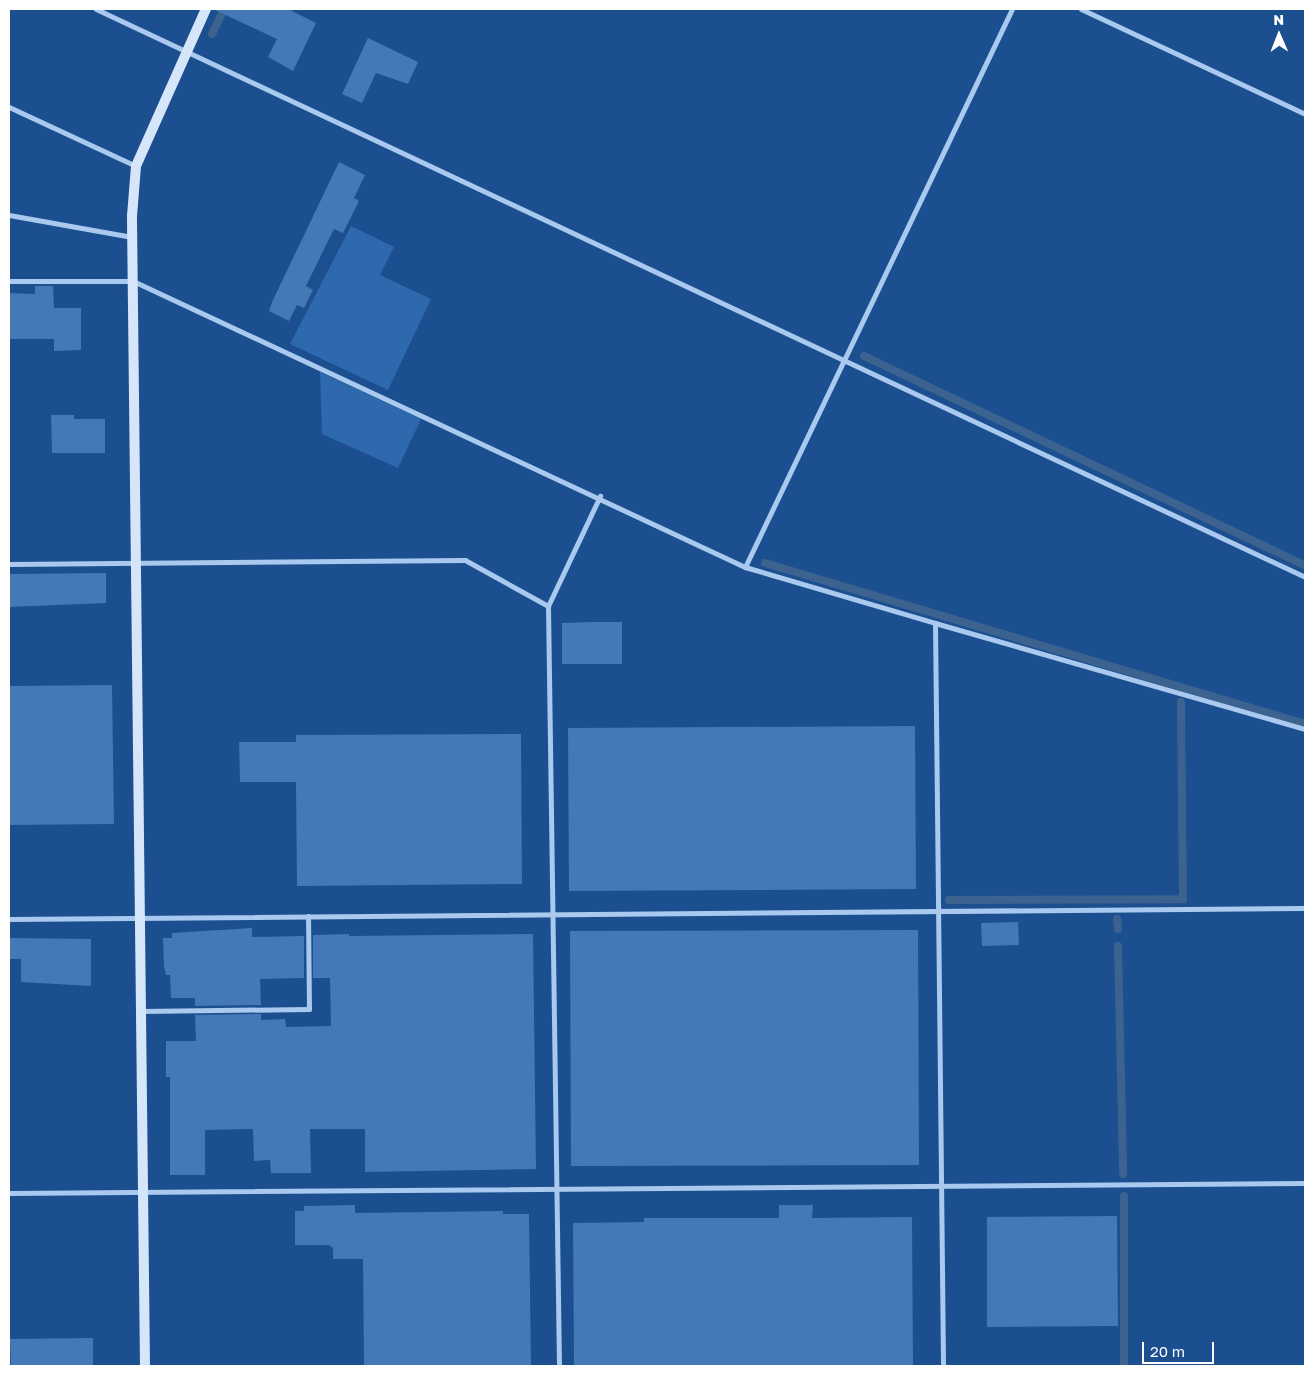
<!DOCTYPE html>
<style>
body{margin:0}
#map{position:relative;width:1314px;height:1375px;overflow:hidden;background:#1b4f8f;font-family:"Golos Text",sans-serif}
div>[style]{position:absolute}
.green>*{inset:0;background:#2e69ad}
.stream>*{height:8px;margin:-4px;padding:0 4px;transform-origin:4px;border-radius:4px;background:#3c6290}
.building>*{inset:0;background:#4478b7}
.street>*{height:5px;margin:-2.5px;padding:0 2.5px;transform-origin:2.5px;border-radius:2.5px;background:#a9c9ee}
.secondary>*{height:10px;margin:-5px;padding:0 5px;transform-origin:5px;border-radius:5px;background:#d6e6fa}
span{translate:-50% -50%;white-space:nowrap;text-align:center;line-height:1.15;-webkit-text-stroke:4.5px #1b4f8f;paint-order:stroke}
.frame{position:absolute;inset:0;border:10px solid #fff;pointer-events:none}
.north{position:absolute;left:1254px;top:10px;width:50px;height:50px;-webkit-text-stroke:4px #1b4f8f;paint-order:stroke;rotate:359deg;font-size:14px;font-weight:700;line-height:20px;text-align:center;color:#fff}
.north::after{content:'';display:block;margin:auto;width:18px;height:22px;background:#fff;clip-path:polygon(50% 0,100% 100%,50% 72%,0 100%)}
.scale{position:absolute;left:1142px;top:1342px;width:72px;height:22px;box-sizing:border-box;border:2px solid #fff;border-top:0;padding-left:6px;font-size:15px;line-height:18px;white-space:nowrap;color:#fff;-webkit-text-stroke:4px #1b4f8f;paint-order:stroke}
</style>
<div id="map">
<div class="green">
<i style="clip-path:polygon(351px 226px,394px 247px,380px 275px,431px 299px,388px 390px,290px 344px)"></i>
<i style="clip-path:polygon(320px 372px,421px 419px,398px 468px,322px 434px)"></i>
</div>
<div class="stream">
<i style="left:212px;top:34px;width:28px;rotate:-64deg"></i>
<i style="left:864px;top:356px;width:488px;rotate:25.4deg"></i>
<i style="left:765px;top:563px;width:563px;rotate:16.6deg"></i>
<i style="left:949px;top:900px;width:234px;rotate:-0.2deg"></i>
<i style="left:1183px;top:899px;width:197px;rotate:-90.6deg"></i>
<i style="left:1117px;top:919px;width:10px;rotate:84deg"></i>
<i style="left:1118px;top:946px;width:228px;rotate:88.7deg"></i>
<i style="left:1124px;top:1196px;width:170px;rotate:90deg"></i>
</div>
<div class="building">
<i style="clip-path:polygon(213px 9px,288px 9px,316px 23px,293px 71px,268px 57px,277px 39px)"></i>
<i style="clip-path:polygon(368px 38px,418px 62px,408px 84px,376px 73px,362px 103px,342px 94px)"></i>
<i style="clip-path:polygon(339px 162px,365px 175px,354px 198px,359px 201px,343px 233px,334px 229px,306px 286px,313px 290px,304px 308px,297px 305px,289px 321px,269px 311px,272px 302px)"></i>
<i style="clip-path:polygon(35px 286px,53px 286px,54px 308px,81px 308px,81px 350px,54px 351px,54px 339px,9px 339px,9px 293px,35px 294px)"></i>
<i style="clip-path:polygon(51px 415px,74px 415px,74px 419px,105px 419px,105px 453px,52px 453px)"></i>
<i style="clip-path:polygon(106px 573px,106px 603px,9px 607px,9px 574px)"></i>
<i style="clip-path:polygon(592px 622px,622px 622px,622px 664px,562px 664px,562px 623px)"></i>
<i style="clip-path:polygon(112px 685px,114px 824px,9px 825px,9px 686px)"></i>
<i style="clip-path:polygon(915px 726px,916px 889px,569px 891px,568px 728px)"></i>
<i style="clip-path:polygon(521px 734px,522px 884px,297px 886px,296px 782px,240px 782px,239px 742px,296px 742px,296px 735px)"></i>
<i style="clip-path:polygon(1018px 922px,1019px 945px,982px 946px,981px 923px)"></i>
<i style="clip-path:polygon(252px 928px,252px 937px,304px 936px,304px 978px,260px 979px,261px 1005px,195px 1006px,195px 998px,171px 998px,170px 975px,166px 975px,164px 967px,163px 938px,172px 938px,172px 933px)"></i>
<i style="clip-path:polygon(918px 930px,919px 1165px,571px 1166px,570px 931px)"></i>
<i style="clip-path:polygon(349px 934px,349px 936px,533px 934px,536px 1169px,365px 1172px,365px 1129px,310px 1129px,311px 1173px,271px 1173px,270px 1160px,254px 1161px,253px 1129px,205px 1130px,205px 1175px,170px 1175px,170px 1077px,166px 1077px,166px 1041px,196px 1041px,195px 1015px,261px 1014px,261px 1020px,285px 1019px,286px 1027px,331px 1026px,330px 978px,313px 978px,313px 935px)"></i>
<i style="clip-path:polygon(9px 938px,91px 939px,91px 986px,21px 982px,21px 959px,9px 959px)"></i>
<i style="clip-path:polygon(355px 1205px,355px 1213px,503px 1211px,503px 1214px,529px 1214px,531px 1366px,364px 1366px,363px 1259px,333px 1259px,333px 1248px,329px 1245px,295px 1245px,295px 1211px,304px 1211px,304px 1206px)"></i>
<i style="clip-path:polygon(779px 1205px,813px 1205px,812px 1218px,912px 1217px,913px 1366px,574px 1366px,573px 1223px,644px 1222px,644px 1218px,779px 1218px)"></i>
<i style="clip-path:polygon(1117px 1216px,1118px 1326px,987px 1327px,987px 1217px)"></i>
<i style="clip-path:polygon(93px 1338px,93px 1366px,11px 1366px,10px 1339px)"></i>
</div>
<div class="street">
<i style="left:96px;top:9px;width:1336px;rotate:25.16deg"></i>
<i style="left:1081px;top:9px;width:247px;rotate:25.1deg"></i>
<i style="left:9px;top:107px;width:140px;rotate:24.9deg"></i>
<i style="left:9px;top:215px;width:125px;rotate:10.1deg"></i>
<i style="left:9px;top:281px;width:124px"></i>
<i style="left:133px;top:281px;width:676px;rotate:25.05deg"></i>
<i style="left:745px;top:567px;width:198px;rotate:16.4deg"></i>
<i style="left:935px;top:623px;width:743px;rotate:89.38deg"></i>
<i style="left:9px;top:564px;width:456px;rotate:-0.5deg"></i>
<i style="left:465px;top:560px;width:95px;rotate:29deg"></i>
<i style="left:548px;top:606px;width:760px;rotate:89.17deg"></i>
<i style="left:745px;top:567px;width:619px;rotate:-64.43deg"></i>
<i style="left:548px;top:606px;width:122px;rotate:-64.7deg"></i>
<i style="left:935px;top:623px;width:385px;rotate:16deg"></i>
<i style="left:9px;top:919px;width:1296px;rotate:-0.49deg"></i>
<i style="left:141px;top:1011px;width:168px;rotate:-0.7deg"></i>
<i style="left:309px;top:1009px;width:93px;rotate:-90.6deg"></i>
<i style="left:9px;top:1193px;width:1296px;rotate:-0.44deg"></i>
</div>
<div class="secondary">
<i style="left:145px;top:1366px;width:1150px;rotate:-90.65deg"></i>
<i style="left:132px;top:216px;width:50px;rotate:-85.4deg"></i>
<i style="left:136px;top:166px;width:172px;rotate:-66deg"></i>
</div>
<div class="frame"></div>
<div class="north">N</div>
<div class="scale">20 m</div>
</div>
